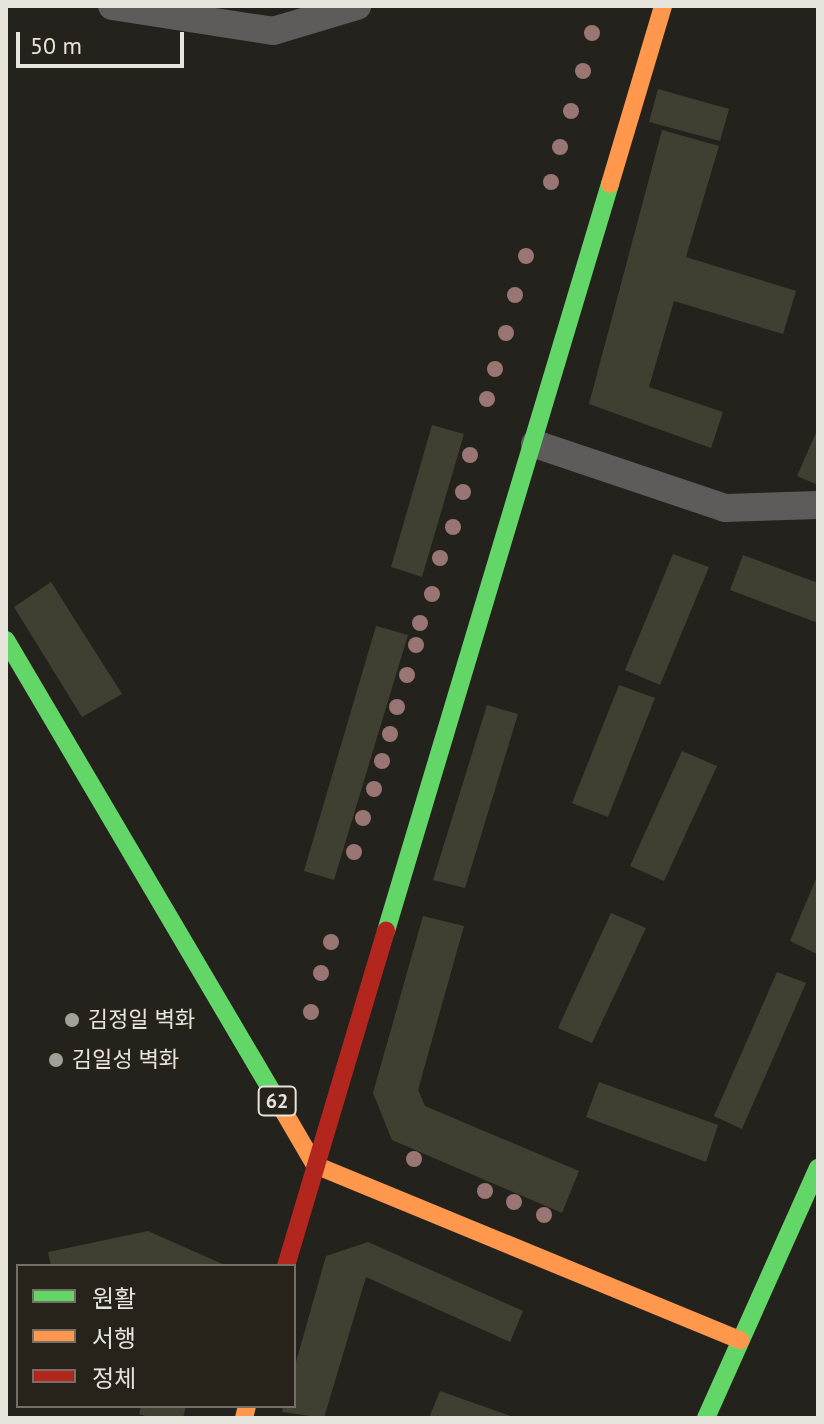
<!DOCTYPE html>
<meta charset="utf-8">
<style>
body{margin:0}
#map{position:relative;width:824px;height:1424px;overflow:hidden;background:#24221d;font-family:"PT Sans","Noto Sans KR",sans-serif}
div>[style]{position:absolute}
.building>*{inset:0;background:#3f4032}
.street>*{height:28px;margin:-14px;padding:0 14px;transform-origin:14px;border-radius:14px;background:#5d5c5a}
.fast>*{height:18px;margin:-9px;padding:0 9px;transform-origin:9px;border-radius:9px;background:#63d668}
.slow>*{height:18px;margin:-9px;padding:0 9px;transform-origin:9px;border-radius:9px;background:#ff974d}
.jam>*{height:18px;margin:-9px;padding:0 9px;transform-origin:9px;border-radius:9px;background:#b3261e}
.trees>*{width:16px;height:16px;margin:-8px;border-radius:50%;background:#997673}
.dots>*{width:22px;height:22px;translate:-50% -50%;box-sizing:border-box;border:4px solid #27231a;border-radius:50%}
span{translate:-50% -50%;white-space:nowrap;text-align:center;line-height:1.15;-webkit-text-stroke:6px #27231a;paint-order:stroke}
.shield-label span{padding:2px 6px;background:#27231a;border:2px solid;border-radius:6px;-webkit-text-stroke-width:0}
.shield-label{font-size:20px;color:#e7e4de;font-weight:700}
.poi-label{font-size:22px;color:#e7e4de}
.left{translate:0 -50%;text-align:left}
.frame{position:absolute;inset:0;border:8px solid #e7e4de;pointer-events:none}
.legend{position:absolute;left:16px;top:1264px;width:280px;height:144px;box-sizing:border-box;background:#27231a;border:2px solid #747068;margin:0;padding:10px 14px;list-style:none;font-size:24px;color:#e7e4de}
.legend li{display:flex;align-items:center;gap:16px;height:40px}
.legend b{width:40px;border:2px solid #747068}
.scale{position:absolute;left:16px;top:32px;width:168px;height:36px;box-sizing:border-box;border:4px solid #e7e4de;border-top:0;padding-left:10px;font-size:24px;line-height:28px;white-space:nowrap;color:#e7e4de;-webkit-text-stroke:6px #27231a;paint-order:stroke}
</style>
<div id="map">
<div class="building">
<i style="clip-path:polygon(658px 89px,729px 109px,720px 141px,649px 122px)"></i>
<i style="clip-path:polygon(662px 130px,719px 146px,686px 257px,796px 291px,783px 334px,674px 301px,649px 387px,723px 412px,711px 448px,589px 404px)"></i>
<i style="clip-path:polygon(432px 425px,464px 434px,422px 577px,391px 567px)"></i>
<i style="clip-path:polygon(818px 428px,818px 485px,797px 476px)"></i>
<i style="clip-path:polygon(673px 554px,709px 567px,660px 685px,625px 670px)"></i>
<i style="clip-path:polygon(743px 555px,818px 583px,818px 623px,730px 590px)"></i>
<i style="clip-path:polygon(51px 582px,122px 694px,82px 717px,14px 607px)"></i>
<i style="clip-path:polygon(376px 626px,408px 635px,334px 880px,304px 871px)"></i>
<i style="clip-path:polygon(619px 685px,655px 698px,608px 817px,572px 803px)"></i>
<i style="clip-path:polygon(487px 705px,518px 714px,465px 888px,433px 880px)"></i>
<i style="clip-path:polygon(682px 751px,717px 766px,664px 881px,630px 866px)"></i>
<i style="clip-path:polygon(818px 874px,818px 952px,817px 954px,790px 941px)"></i>
<i style="clip-path:polygon(611px 913px,646px 928px,592px 1043px,558px 1028px)"></i>
<i style="clip-path:polygon(423px 916px,464px 926px,418px 1090px,425px 1106px,579px 1171px,562px 1213px,392px 1140px,373px 1093px)"></i>
<i style="clip-path:polygon(777px 972px,806px 983px,742px 1129px,714px 1116px)"></i>
<i style="clip-path:polygon(599px 1082px,718px 1125px,706px 1162px,586px 1117px)"></i>
<i style="clip-path:polygon(148px 1231px,227px 1266px,51px 1266px,48px 1252px)"></i>
<i style="clip-path:polygon(368px 1242px,523px 1311px,510px 1342px,366px 1277px,324px 1418px,282px 1412px,283px 1406px,294px 1406px,294px 1369px,326px 1256px)"></i>
<i style="clip-path:polygon(440px 1391px,516px 1418px,429px 1418px)"></i>
<i style="clip-path:polygon(141px 1406px,186px 1406px,183px 1418px,152px 1418px,139px 1414px)"></i>
</div>
<div class="street">
<i style="left:112px;top:6px;width:163px;rotate:8.8deg"></i>
<i style="left:273px;top:31px;width:88px;rotate:-16.6deg"></i>
<i style="left:535px;top:444px;width:200px;rotate:18.6deg"></i>
<i style="left:725px;top:508px;width:93px;rotate:-1.8deg"></i>
</div>
<div class="fast">
<i style="left:6px;top:640px;width:548px;rotate:59.5deg"></i>
<i style="left:386px;top:931px;width:780px;rotate:-73.31deg"></i>
<i style="left:706px;top:1418px;width:274px;rotate:-65.9deg"></i>
</div>
<div class="slow">
<i style="left:610px;top:184px;width:186px;rotate:-73.4deg"></i>
<i style="left:284px;top:1112px;width:61px;rotate:59.7deg"></i>
<i style="left:315px;top:1165px;width:460px;rotate:22.4deg"></i>
<i style="left:244px;top:1418px;width:12px;rotate:-76deg"></i>
</div>
<div class="jam">
<i style="left:286px;top:1266px;width:350px;rotate:-73.4deg"></i>
</div>
<div class="trees">
<i style="left:592px;top:33px"></i>
<i style="left:583px;top:71px"></i>
<i style="left:571px;top:111px"></i>
<i style="left:560px;top:147px"></i>
<i style="left:551px;top:182px"></i>
<i style="left:526px;top:256px"></i>
<i style="left:515px;top:295px"></i>
<i style="left:506px;top:333px"></i>
<i style="left:495px;top:369px"></i>
<i style="left:487px;top:399px"></i>
<i style="left:470px;top:455px"></i>
<i style="left:463px;top:492px"></i>
<i style="left:453px;top:527px"></i>
<i style="left:440px;top:558px"></i>
<i style="left:432px;top:594px"></i>
<i style="left:420px;top:623px"></i>
<i style="left:416px;top:645px"></i>
<i style="left:407px;top:675px"></i>
<i style="left:397px;top:707px"></i>
<i style="left:390px;top:734px"></i>
<i style="left:382px;top:761px"></i>
<i style="left:374px;top:789px"></i>
<i style="left:363px;top:818px"></i>
<i style="left:354px;top:852px"></i>
<i style="left:331px;top:942px"></i>
<i style="left:321px;top:973px"></i>
<i style="left:311px;top:1012px"></i>
<i style="left:414px;top:1159px"></i>
<i style="left:485px;top:1191px"></i>
<i style="left:514px;top:1202px"></i>
<i style="left:544px;top:1215px"></i>
</div>
<div class="dots">
<i style="left:72px;top:1020px;background:#a3a09a"></i>
<i style="left:56px;top:1060px;background:#a3a09a"></i>
</div>
<div class="shield-label">
<span style="left:277px;top:1101px">62</span>
</div>
<div class="poi-label">
<span class="left" style="left:88px;top:1020px">김정일 벽화</span>
<span class="left" style="left:72px;top:1060px">김일성 벽화</span>
</div>
<div class="frame"></div>
<ul class="legend">
<li><b style="height:10px;background:#63d668"></b>원활</li>
<li><b style="height:10px;background:#ff974d"></b>서행</li>
<li><b style="height:10px;background:#b3261e"></b>정체</li>
</ul>
<div class="scale">50 m</div>
</div>
